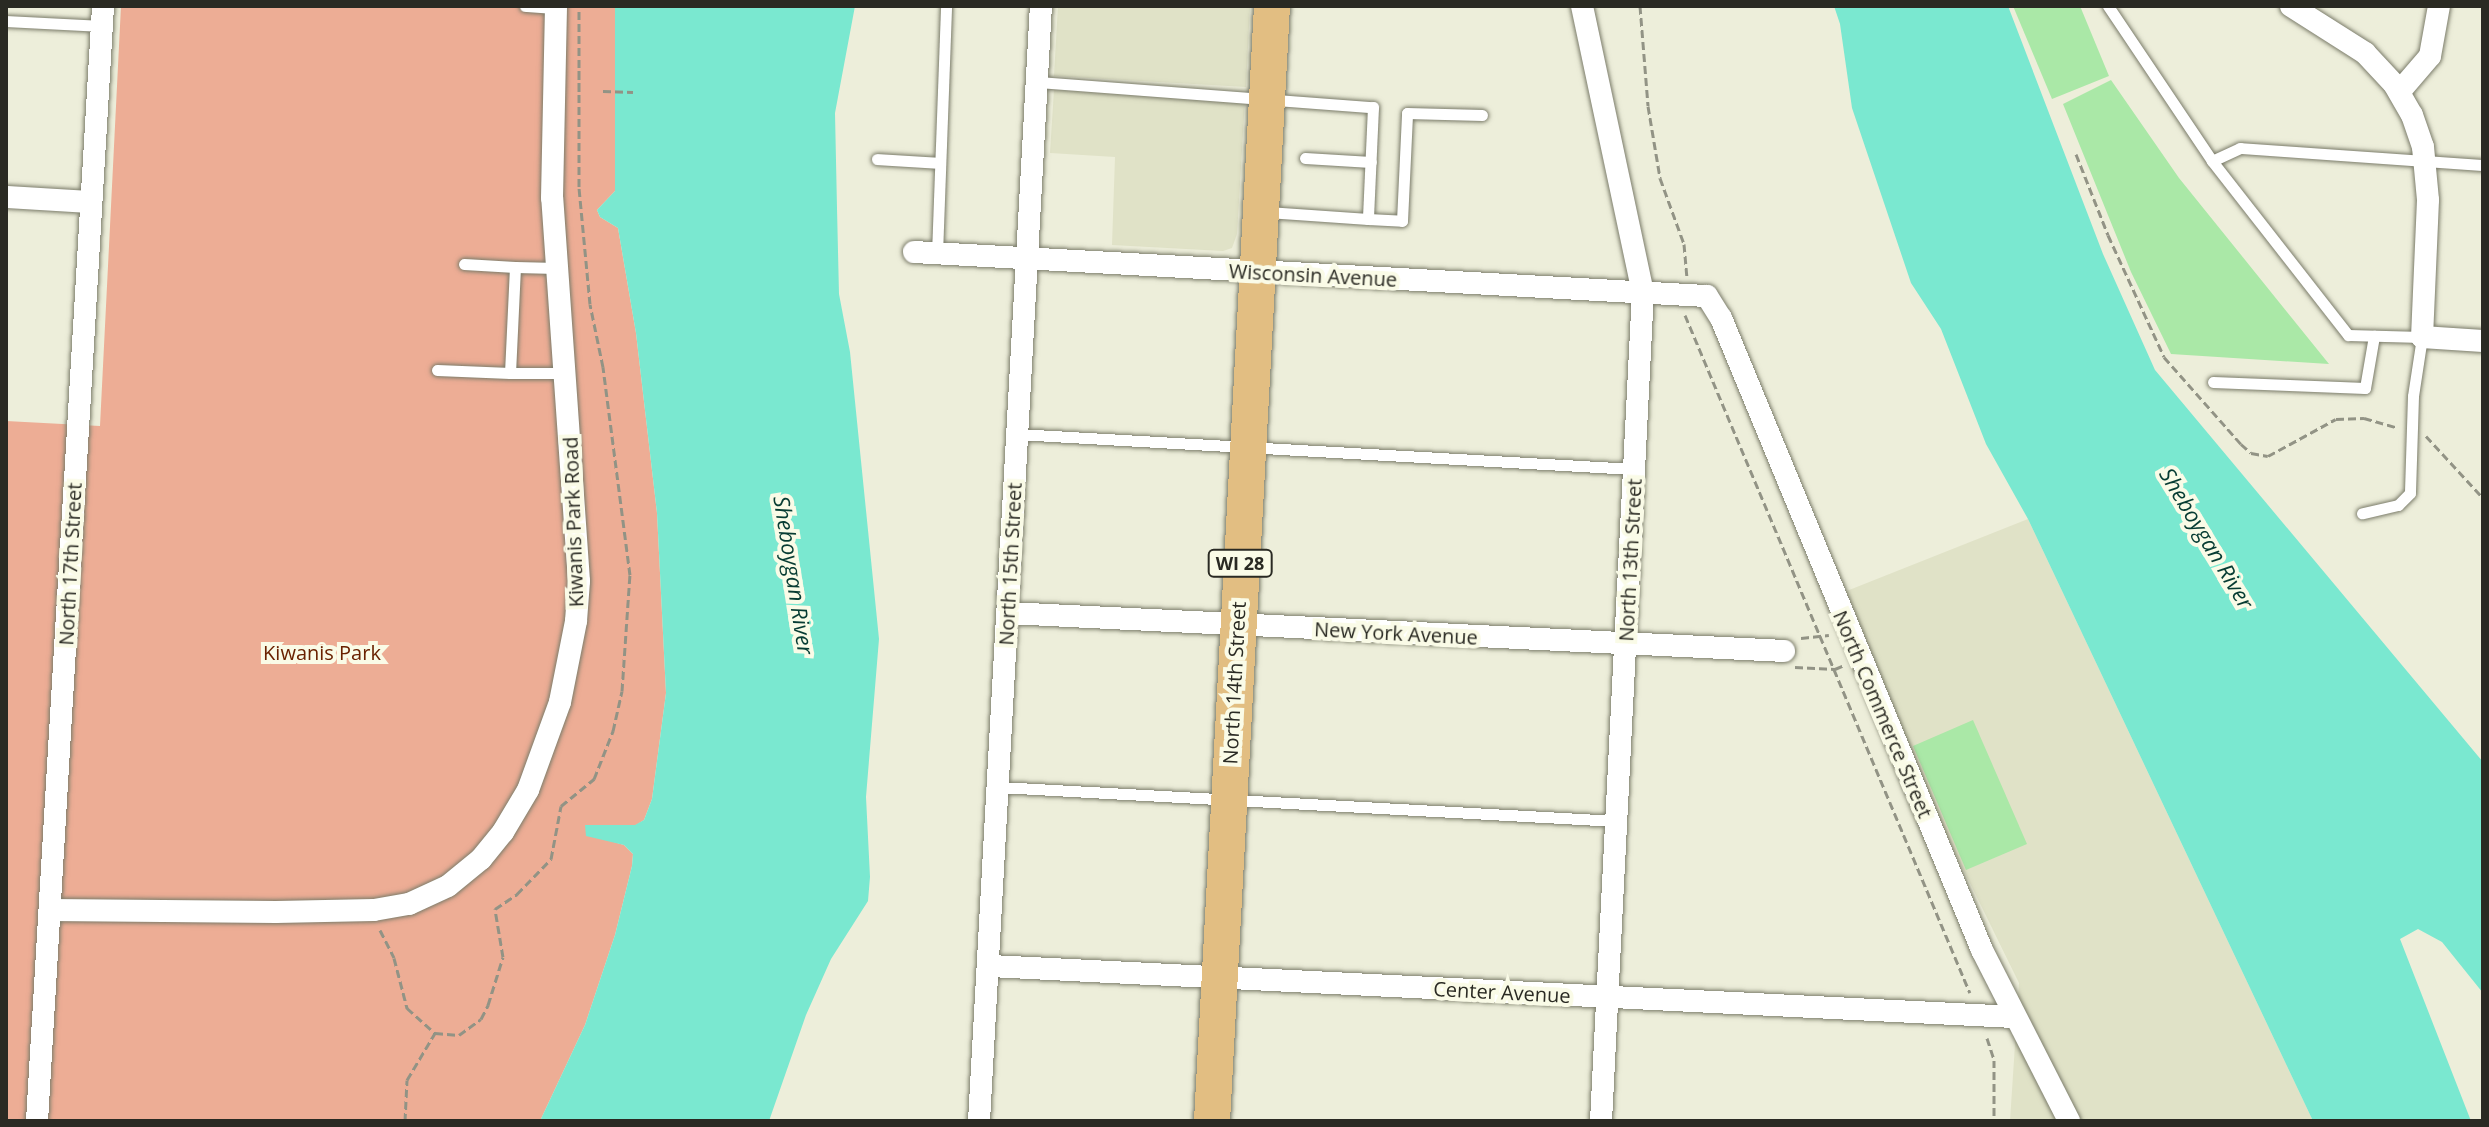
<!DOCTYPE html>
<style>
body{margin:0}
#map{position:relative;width:2489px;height:1127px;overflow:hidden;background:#edeeda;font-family:"Open Sans",sans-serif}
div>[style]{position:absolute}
.built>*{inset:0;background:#e0e2c7}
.green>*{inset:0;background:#edad95}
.water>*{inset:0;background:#7ae8d0}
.building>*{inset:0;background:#aae8a7}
.path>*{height:3px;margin-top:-1.5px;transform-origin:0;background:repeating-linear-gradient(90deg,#929385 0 8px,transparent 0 12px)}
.roads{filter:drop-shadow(0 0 2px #7b7c6a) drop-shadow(0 0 2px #7b7c6a)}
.lane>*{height:11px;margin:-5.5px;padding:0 5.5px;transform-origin:5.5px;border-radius:5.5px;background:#fff}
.street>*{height:22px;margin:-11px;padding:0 11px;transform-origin:11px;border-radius:11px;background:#fff}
.primary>*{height:36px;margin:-18px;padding:0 18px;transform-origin:18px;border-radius:18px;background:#e2be82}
span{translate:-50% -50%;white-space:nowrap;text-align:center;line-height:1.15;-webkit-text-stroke:8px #fafbe7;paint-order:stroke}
.shield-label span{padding:2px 6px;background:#fafbe7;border:2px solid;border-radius:6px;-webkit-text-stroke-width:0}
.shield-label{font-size:18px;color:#2a2a23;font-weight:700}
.street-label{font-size:20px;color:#2a2a23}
.park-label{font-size:20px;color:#692100}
.water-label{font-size:22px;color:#073c33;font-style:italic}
.frame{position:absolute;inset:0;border:8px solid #2a2a23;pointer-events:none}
</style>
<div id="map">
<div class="built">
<i style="clip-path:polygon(1058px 6px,1250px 6px,1246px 87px,1054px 76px)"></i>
<i style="clip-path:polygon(1054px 90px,1245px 99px,1237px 234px,1232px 248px,1223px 251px,1112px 245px,1115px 157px,1050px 153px)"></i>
<i style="clip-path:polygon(2028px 519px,2313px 1121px,2010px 1121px,2019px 983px,1861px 661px,1834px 596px)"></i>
</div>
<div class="green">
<i style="clip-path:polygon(121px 6px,615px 6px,615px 191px,597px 210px,600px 217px,618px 228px,636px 333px,657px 513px,666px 693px,652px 799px,644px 820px,636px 825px,585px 825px,607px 840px,624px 845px,633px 854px,632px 866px,615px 935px,585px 1025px,540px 1121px,6px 1121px,6px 421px,100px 426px)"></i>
</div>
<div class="water">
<i style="clip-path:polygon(615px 6px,855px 6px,835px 113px,837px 208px,839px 294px,850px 352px,879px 639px,866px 797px,870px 877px,868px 901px,831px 959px,806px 1015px,769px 1121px,540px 1121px,585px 1025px,615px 935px,632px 866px,633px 854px,624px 845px,586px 836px,585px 825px,635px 825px,644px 820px,652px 799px,666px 693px,657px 513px,636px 333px,618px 228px,600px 217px,597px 210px,615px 191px)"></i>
<i style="clip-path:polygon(1834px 6px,2008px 6px,2103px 254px,2155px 370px,2483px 762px,2483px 993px,2442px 942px,2418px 929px,2400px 939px,2471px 1121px,2313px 1121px,2028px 519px,1986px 444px,1941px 329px,1911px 283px,1852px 108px,1840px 24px)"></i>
</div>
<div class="building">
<i style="clip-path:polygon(2013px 6px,2080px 6px,2109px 76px,2052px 99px)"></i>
<i style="clip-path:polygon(2111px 80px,2179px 178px,2329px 364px,2171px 354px,2131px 272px,2063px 104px)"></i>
<i style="clip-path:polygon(1973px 720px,2027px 844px,1966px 870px,1913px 746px)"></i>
</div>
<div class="path">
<i style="left:1640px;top:6px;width:100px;rotate:85.4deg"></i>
<i style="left:1648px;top:106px;width:73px;rotate:80.5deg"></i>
<i style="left:1660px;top:178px;width:70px;rotate:70deg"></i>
<i style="left:1684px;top:244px;width:32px;rotate:85deg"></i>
<i style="left:603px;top:91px;width:30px;rotate:2deg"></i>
<i style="left:2076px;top:154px;width:87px;rotate:68.4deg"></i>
<i style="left:2108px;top:235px;width:134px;rotate:65.3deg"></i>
<i style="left:2164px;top:357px;width:116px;rotate:48.5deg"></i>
<i style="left:2241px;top:444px;width:13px;rotate:42deg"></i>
<i style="left:2251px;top:453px;width:17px;rotate:10deg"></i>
<i style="left:2268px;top:456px;width:77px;rotate:-28.6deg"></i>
<i style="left:2336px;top:419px;width:28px;rotate:-2deg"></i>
<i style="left:2364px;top:418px;width:33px;rotate:16deg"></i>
<i style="left:1685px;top:315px;width:735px;rotate:67.2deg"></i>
<i style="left:2426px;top:436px;width:84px;rotate:47.4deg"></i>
<i style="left:1801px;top:638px;width:28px;rotate:-6deg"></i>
<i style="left:1795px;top:667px;width:40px;rotate:2.9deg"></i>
<i style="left:1835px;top:669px;width:8px;rotate:-23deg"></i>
<i style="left:380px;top:930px;width:31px;rotate:63deg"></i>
<i style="left:394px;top:958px;width:52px;rotate:75.4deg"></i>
<i style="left:407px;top:1008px;width:38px;rotate:42deg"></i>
<i style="left:1987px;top:1038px;width:23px;rotate:72deg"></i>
<i style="left:1994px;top:1060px;width:61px;rotate:90deg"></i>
<i style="left:405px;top:1121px;width:41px;rotate:-87.2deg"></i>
<i style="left:407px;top:1080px;width:55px;rotate:-59.2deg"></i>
<i style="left:435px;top:1033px;width:24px;rotate:5deg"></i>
<i style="left:459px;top:1035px;width:27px;rotate:-36deg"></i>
<i style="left:481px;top:1019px;width:16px;rotate:-63deg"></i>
<i style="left:488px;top:1005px;width:50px;rotate:-72.6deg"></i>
<i style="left:503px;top:957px;width:49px;rotate:-99.5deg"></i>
<i style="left:495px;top:909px;width:27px;rotate:-34deg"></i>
<i style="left:517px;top:894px;width:49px;rotate:-45.8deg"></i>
<i style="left:551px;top:859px;width:54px;rotate:-79.3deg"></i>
<i style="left:561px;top:806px;width:43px;rotate:-39.3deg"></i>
<i style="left:594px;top:779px;width:52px;rotate:-68.4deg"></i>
<i style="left:613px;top:731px;width:41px;rotate:-77.3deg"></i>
<i style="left:622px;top:691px;width:116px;rotate:-86.1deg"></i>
<i style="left:630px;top:575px;width:210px;rotate:-97.4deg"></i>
<i style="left:603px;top:367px;width:64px;rotate:-101.7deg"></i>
<i style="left:590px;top:304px;width:118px;rotate:-95.4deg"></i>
<i style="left:579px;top:187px;width:181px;rotate:-90deg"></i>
</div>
<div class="roads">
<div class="lane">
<i style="left:525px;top:6px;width:31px;rotate:4deg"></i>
<i style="left:2108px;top:6px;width:187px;rotate:56.1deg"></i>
<i style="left:2212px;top:161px;width:31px;rotate:-25deg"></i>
<i style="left:2240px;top:148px;width:244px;rotate:4deg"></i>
<i style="left:6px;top:21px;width:96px;rotate:3deg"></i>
<i style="left:1037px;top:82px;width:337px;rotate:4.3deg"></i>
<i style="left:1373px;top:107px;width:112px;rotate:92.6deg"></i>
<i style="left:1368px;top:219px;width:101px;rotate:-176deg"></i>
<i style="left:1305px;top:158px;width:66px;rotate:3.5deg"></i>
<i style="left:877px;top:159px;width:63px;rotate:3.6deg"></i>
<i style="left:2212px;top:161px;width:221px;rotate:52deg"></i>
<i style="left:2348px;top:335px;width:74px;rotate:1.5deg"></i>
<i style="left:2422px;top:337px;width:60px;rotate:98.7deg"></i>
<i style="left:2413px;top:396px;width:97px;rotate:91.8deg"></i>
<i style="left:2410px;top:493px;width:17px;rotate:135deg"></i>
<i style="left:2398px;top:505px;width:37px;rotate:167deg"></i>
<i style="left:1368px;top:219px;width:34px;rotate:3deg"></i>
<i style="left:1402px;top:221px;width:108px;rotate:-87.3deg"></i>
<i style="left:1407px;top:113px;width:75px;rotate:1.5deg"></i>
<i style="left:937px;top:254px;width:247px;rotate:-87.9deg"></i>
<i style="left:464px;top:264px;width:51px;rotate:3.4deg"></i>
<i style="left:557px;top:268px;width:42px;rotate:-178.6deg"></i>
<i style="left:515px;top:267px;width:106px;rotate:92.7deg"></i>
<i style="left:510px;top:373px;width:56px"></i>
<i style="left:437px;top:370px;width:73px;rotate:2.4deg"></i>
<i style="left:2213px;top:382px;width:152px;rotate:2.3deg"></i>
<i style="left:2365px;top:388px;width:53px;rotate:-80.2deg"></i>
<i style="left:1017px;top:434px;width:618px;rotate:3.25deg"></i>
<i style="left:999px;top:787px;width:619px;rotate:3.15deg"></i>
</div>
<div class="street">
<i style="left:1582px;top:6px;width:292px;rotate:78deg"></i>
<i style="left:1643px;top:292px;width:830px;rotate:92.9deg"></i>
<i style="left:2291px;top:6px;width:88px;rotate:32.4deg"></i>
<i style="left:2365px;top:53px;width:42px;rotate:46.9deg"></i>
<i style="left:2394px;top:84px;width:36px;rotate:60deg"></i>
<i style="left:2412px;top:115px;width:34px;rotate:71deg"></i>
<i style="left:2423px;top:147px;width:53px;rotate:84.6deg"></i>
<i style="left:2428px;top:200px;width:137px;rotate:92.5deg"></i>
<i style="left:2422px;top:337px;width:61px;rotate:3.8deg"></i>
<i style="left:2400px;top:91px;width:46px;rotate:-49.4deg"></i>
<i style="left:2430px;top:56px;width:51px;rotate:-79.8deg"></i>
<i style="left:6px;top:197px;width:85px;rotate:3.4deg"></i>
<i style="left:914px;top:252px;width:794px;rotate:3.18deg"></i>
<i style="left:1707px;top:296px;width:26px;rotate:58deg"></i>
<i style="left:1721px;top:318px;width:684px;rotate:67.56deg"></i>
<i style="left:1982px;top:950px;width:192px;rotate:63deg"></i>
<i style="left:1008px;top:613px;width:777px;rotate:2.8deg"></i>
<i style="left:50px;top:910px;width:226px;rotate:0.5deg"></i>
<i style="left:276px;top:912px;width:98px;rotate:-1.2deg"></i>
<i style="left:374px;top:910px;width:36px;rotate:-10deg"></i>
<i style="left:409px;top:904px;width:43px;rotate:-24.8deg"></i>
<i style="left:448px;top:886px;width:43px;rotate:-39.3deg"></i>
<i style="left:481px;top:859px;width:35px;rotate:-51deg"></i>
<i style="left:503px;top:832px;width:49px;rotate:-59.2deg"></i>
<i style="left:528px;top:790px;width:94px;rotate:-70deg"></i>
<i style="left:560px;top:702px;width:83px;rotate:-78.8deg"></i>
<i style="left:576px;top:621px;width:40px;rotate:-85.7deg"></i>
<i style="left:579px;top:581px;width:384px;rotate:-94deg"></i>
<i style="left:552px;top:198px;width:192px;rotate:-88.8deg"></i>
<i style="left:990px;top:966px;width:1025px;rotate:2.85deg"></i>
<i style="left:37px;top:1121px;width:1117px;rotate:-86.61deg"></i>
<i style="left:979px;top:1121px;width:1117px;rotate:-86.82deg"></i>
</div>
<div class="primary">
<i style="left:1212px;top:1121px;width:1117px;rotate:-86.92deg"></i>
</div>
</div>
<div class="shield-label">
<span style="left:1240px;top:563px">WI 28</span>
</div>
<div class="street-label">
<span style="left:1313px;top:275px;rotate:3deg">Wisconsin Avenue</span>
<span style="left:573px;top:522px;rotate:-92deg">Kiwanis Park Road</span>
<span style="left:1630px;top:560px;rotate:-87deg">North 13th Street</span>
<span style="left:70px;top:564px;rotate:-87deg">North 17th Street</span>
<span style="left:1010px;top:564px;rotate:-87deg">North 15th Street</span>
<span style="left:1396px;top:633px;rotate:3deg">New York Avenue</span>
<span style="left:1234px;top:683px;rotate:-87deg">North 14th Street</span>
<span style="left:1883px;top:714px;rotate:67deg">North Commerce Street</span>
<span style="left:1502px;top:992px;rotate:3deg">Center Avenue</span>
</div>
<div class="park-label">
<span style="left:322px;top:652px">Kiwanis Park</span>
</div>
<div class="water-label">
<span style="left:2207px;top:538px;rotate:59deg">Sheboygan River</span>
<span style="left:794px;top:575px;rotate:81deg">Sheboygan River</span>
</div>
<div class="frame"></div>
</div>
